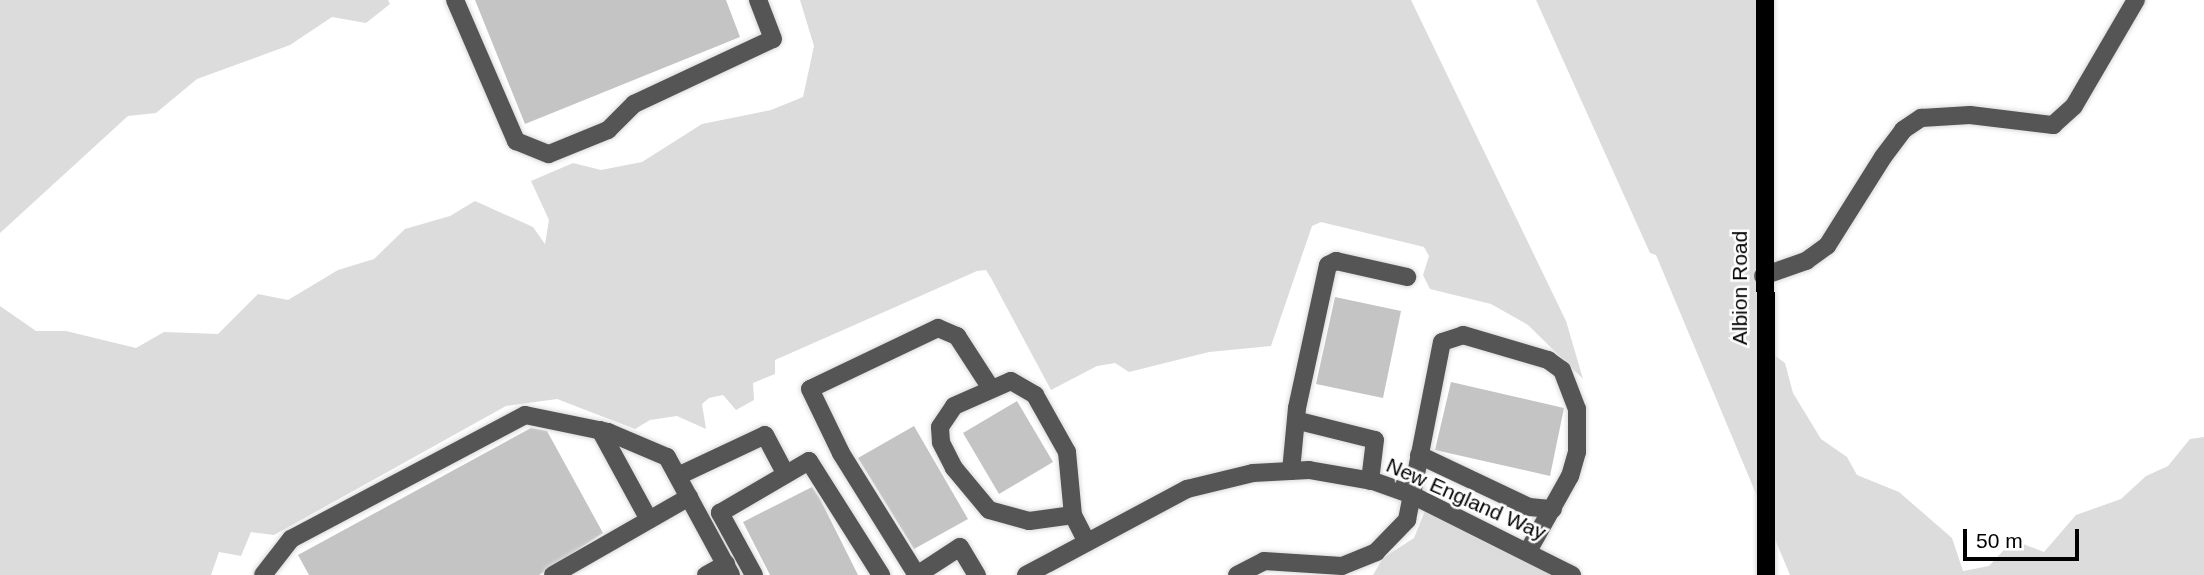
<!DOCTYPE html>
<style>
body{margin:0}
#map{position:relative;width:2204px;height:575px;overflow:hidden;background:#fff;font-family:Helvetica,sans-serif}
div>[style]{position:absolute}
.green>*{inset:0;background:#dcdcdc}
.building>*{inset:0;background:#c4c4c4}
.roads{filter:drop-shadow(0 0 2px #dbdbdb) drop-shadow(0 0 2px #dbdbdb)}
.minor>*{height:18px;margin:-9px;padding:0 9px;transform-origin:9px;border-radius:9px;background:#555}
.major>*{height:18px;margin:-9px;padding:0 9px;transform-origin:9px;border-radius:9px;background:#000}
span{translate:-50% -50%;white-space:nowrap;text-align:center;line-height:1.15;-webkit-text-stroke:5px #fff;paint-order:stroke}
.street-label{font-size:21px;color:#000}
.scale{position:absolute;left:1963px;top:529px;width:116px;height:32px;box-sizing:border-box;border:4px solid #000;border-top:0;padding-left:9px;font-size:21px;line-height:24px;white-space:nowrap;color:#000;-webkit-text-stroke:5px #fff;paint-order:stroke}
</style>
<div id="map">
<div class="green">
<i style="clip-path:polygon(0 0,388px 0,390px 4px,366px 23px,332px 17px,290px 45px,197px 79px,156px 113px,128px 116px,0 233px)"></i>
<i style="clip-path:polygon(800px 0,1411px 0,1566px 321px,1583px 379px,1528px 325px,1491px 304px,1430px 289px,1423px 275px,1429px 256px,1424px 247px,1321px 222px,1312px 226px,1271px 346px,1209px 352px,1129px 372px,1115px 363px,1097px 366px,1051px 390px,991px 278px,986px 270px,977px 271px,775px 360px,775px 374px,753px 383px,754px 400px,736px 410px,723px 395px,709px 398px,702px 404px,706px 429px,677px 416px,650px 420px,635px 429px,557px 399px,506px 406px,274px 535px,251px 532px,241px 556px,219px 552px,211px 575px,0 575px,0 306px,36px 331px,66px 331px,136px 348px,164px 332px,218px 334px,258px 294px,288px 300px,338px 270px,374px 259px,405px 229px,450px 216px,475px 201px,533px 227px,545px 244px,549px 220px,531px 181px,573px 163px,601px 170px,642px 162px,702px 124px,771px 110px,803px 97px,814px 46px)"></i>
<i style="clip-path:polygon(1536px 0,1766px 0,1763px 347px,1785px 363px,1793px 393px,1821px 439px,1847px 457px,1857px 475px,1899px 492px,1952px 538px,1963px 571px,1989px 566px,2013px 540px,2044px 552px,2076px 515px,2121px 499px,2146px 476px,2168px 466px,2190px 439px,2204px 437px,2204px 575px,1790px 575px,1656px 255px,1650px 253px)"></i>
<i style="clip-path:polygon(1429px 501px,1572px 575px,1373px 575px,1383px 558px,1414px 538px)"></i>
</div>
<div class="building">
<i style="clip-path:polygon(475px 0,726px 0,740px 37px,525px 124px)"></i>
<i style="clip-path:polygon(1335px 297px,1401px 311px,1383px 398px,1316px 384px)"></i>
<i style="clip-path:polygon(1451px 382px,1564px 408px,1550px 476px,1435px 450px)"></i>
<i style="clip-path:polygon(1017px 401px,1053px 462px,999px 494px,963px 433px)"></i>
<i style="clip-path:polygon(914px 426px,968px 519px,914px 549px,858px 458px)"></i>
<i style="clip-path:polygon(531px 428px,547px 431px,603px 533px,539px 575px,309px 575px,298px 555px)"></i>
<i style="clip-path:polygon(812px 487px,820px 499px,858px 575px,770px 575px,743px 522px)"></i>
</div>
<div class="roads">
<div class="minor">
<i style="left:455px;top:0;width:154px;rotate:66.6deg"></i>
<i style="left:516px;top:141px;width:35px;rotate:22deg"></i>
<i style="left:549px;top:154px;width:64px;rotate:-22.1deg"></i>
<i style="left:608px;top:130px;width:37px;rotate:-45deg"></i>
<i style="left:634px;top:104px;width:153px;rotate:-25.1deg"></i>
<i style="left:773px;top:39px;width:42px;rotate:-111deg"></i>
<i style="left:1763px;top:276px;width:46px;rotate:-19.2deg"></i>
<i style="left:1806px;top:261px;width:26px;rotate:-36deg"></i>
<i style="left:1827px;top:246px;width:105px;rotate:-57.8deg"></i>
<i style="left:1883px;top:157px;width:34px;rotate:-53deg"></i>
<i style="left:1903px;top:130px;width:22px;rotate:-34deg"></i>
<i style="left:1921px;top:118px;width:49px;rotate:-3.5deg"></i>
<i style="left:1970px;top:115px;width:84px;rotate:6.9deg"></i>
<i style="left:2053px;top:125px;width:28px;rotate:-42deg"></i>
<i style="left:2074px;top:106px;width:123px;rotate:-59.7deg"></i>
<i style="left:1299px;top:421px;width:78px;rotate:14deg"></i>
<i style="left:1375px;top:440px;width:41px;rotate:97deg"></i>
<i style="left:600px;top:430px;width:102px;rotate:61.4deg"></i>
<i style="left:1419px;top:455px;width:122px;rotate:25.3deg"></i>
<i style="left:1529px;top:507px;width:24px;rotate:5deg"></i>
<i style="left:1291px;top:471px;width:63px;rotate:-84.6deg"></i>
<i style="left:1297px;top:408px;width:146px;rotate:-77.8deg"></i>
<i style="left:1328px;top:265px;width:9px;rotate:-27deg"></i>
<i style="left:1336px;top:261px;width:73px;rotate:12.7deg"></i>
<i style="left:678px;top:476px;width:96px;rotate:-25.2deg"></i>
<i style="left:765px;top:435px;width:43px;rotate:62.2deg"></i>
<i style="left:1073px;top:515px;width:44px;rotate:172.2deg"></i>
<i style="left:1029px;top:521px;width:41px;rotate:-164.6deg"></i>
<i style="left:989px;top:510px;width:55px;rotate:-129.8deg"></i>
<i style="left:954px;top:468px;width:29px;rotate:-117deg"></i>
<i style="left:941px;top:442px;width:15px;rotate:-94deg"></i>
<i style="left:940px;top:427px;width:25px;rotate:-56deg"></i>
<i style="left:954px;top:406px;width:62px;rotate:-23.7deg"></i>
<i style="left:1011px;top:381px;width:28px;rotate:30deg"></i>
<i style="left:1035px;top:395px;width:65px;rotate:60.7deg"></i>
<i style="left:1067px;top:452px;width:63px;rotate:84.6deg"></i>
<i style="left:1073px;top:515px;width:28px;rotate:63deg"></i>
<i style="left:915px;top:572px;width:140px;rotate:-121.9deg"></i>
<i style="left:841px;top:453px;width:71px;rotate:-115.8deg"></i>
<i style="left:810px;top:389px;width:142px;rotate:-25.5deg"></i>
<i style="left:938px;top:328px;width:21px;rotate:23deg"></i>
<i style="left:957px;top:336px;width:61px;rotate:57.1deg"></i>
<i style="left:263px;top:575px;width:46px;rotate:-52.1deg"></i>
<i style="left:291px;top:539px;width:265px;rotate:-27.9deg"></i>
<i style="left:525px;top:415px;width:85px;rotate:11.6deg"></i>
<i style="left:608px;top:432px;width:64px;rotate:23deg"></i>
<i style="left:667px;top:457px;width:134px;rotate:61.5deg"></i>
<i style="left:553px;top:575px;width:157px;rotate:-29.8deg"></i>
<i style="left:706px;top:575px;width:23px;rotate:-29deg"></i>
<i style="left:754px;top:575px;width:71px;rotate:-118.7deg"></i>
<i style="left:720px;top:513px;width:103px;rotate:-30.3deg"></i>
<i style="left:809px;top:461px;width:135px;rotate:57.7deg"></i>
<i style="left:917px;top:575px;width:51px;rotate:-33.1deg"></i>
<i style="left:960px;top:547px;width:33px;rotate:59deg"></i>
<i style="left:1026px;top:575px;width:183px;rotate:-28.1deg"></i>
<i style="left:1187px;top:489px;width:68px;rotate:-13.6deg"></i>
<i style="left:1253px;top:473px;width:56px;rotate:-3.1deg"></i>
<i style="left:1309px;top:470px;width:65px;rotate:9.8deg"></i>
<i style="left:1373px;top:481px;width:41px;rotate:19.7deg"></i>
<i style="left:1412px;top:495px;width:179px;rotate:26.6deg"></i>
<i style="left:1237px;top:575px;width:30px;rotate:-27deg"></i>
<i style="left:1264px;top:561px;width:78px;rotate:3.7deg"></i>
<i style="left:1342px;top:566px;width:37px;rotate:-22deg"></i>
<i style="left:1376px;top:552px;width:45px;rotate:-45.9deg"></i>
<i style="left:1407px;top:520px;width:181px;rotate:-78.9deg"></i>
<i style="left:1442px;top:342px;width:22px;rotate:-18deg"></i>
<i style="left:1463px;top:335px;width:89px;rotate:16.4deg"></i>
<i style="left:1548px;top:360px;width:17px;rotate:36deg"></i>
<i style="left:1562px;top:370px;width:42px;rotate:69deg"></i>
<i style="left:1577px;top:409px;width:43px;rotate:90deg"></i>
<i style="left:1577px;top:452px;width:25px;rotate:106deg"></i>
<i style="left:1570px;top:476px;width:86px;rotate:119.2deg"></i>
</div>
<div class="major">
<i style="left:1765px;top:0;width:575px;rotate:89.9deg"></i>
</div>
</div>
<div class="street-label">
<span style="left:1740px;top:288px;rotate:-90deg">Albion Road</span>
<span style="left:1466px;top:499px;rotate:24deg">New England Way</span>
</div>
<div class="scale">50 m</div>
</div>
